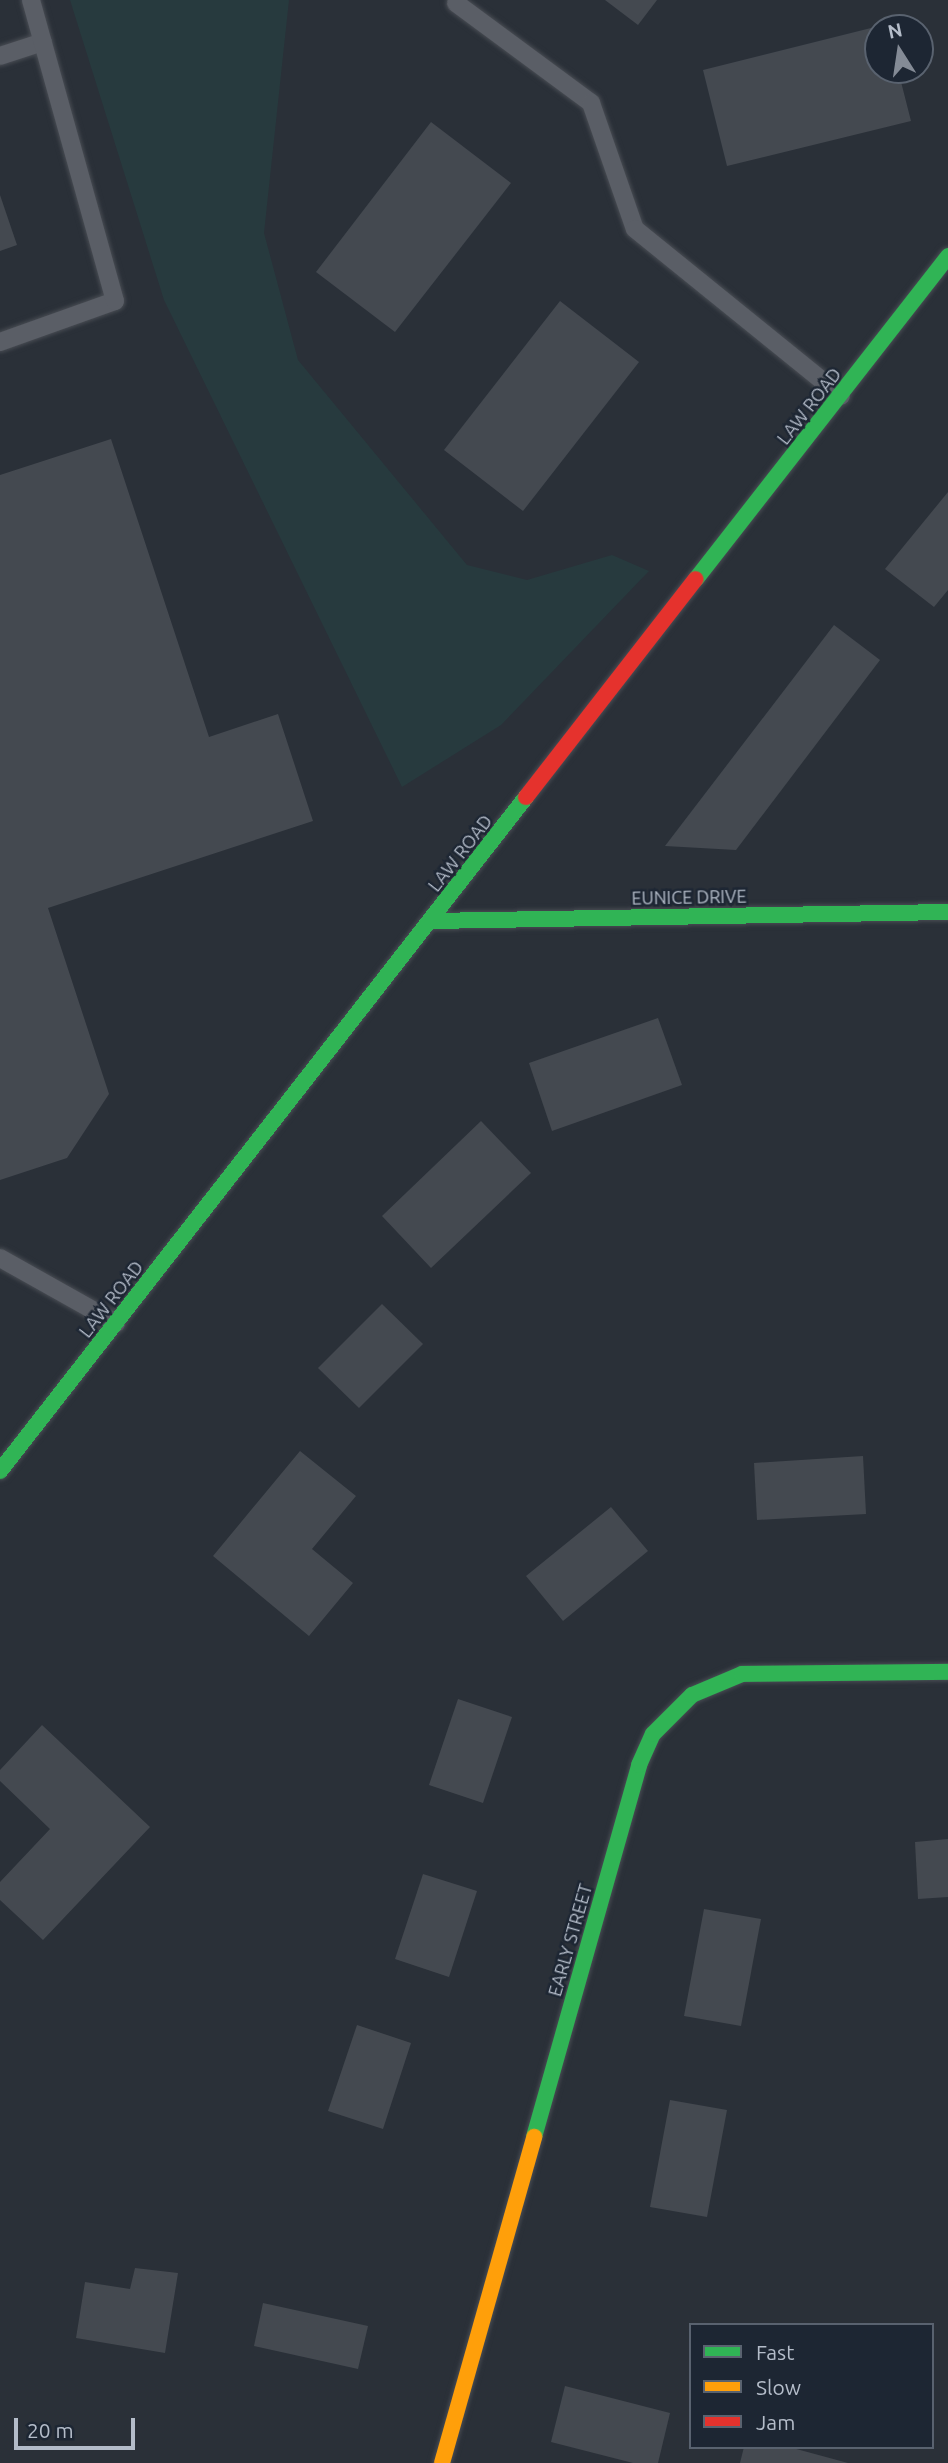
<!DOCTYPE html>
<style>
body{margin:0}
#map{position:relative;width:948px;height:2463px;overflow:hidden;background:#2a3038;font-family:Ubuntu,sans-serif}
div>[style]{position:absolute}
.green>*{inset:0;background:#273a3e}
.building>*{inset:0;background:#444950}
.roads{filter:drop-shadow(0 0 2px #484c53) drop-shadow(0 0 2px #484c53)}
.lane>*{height:18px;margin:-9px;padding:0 9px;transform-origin:9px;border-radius:9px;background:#5a5e66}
.fast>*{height:16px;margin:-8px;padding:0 8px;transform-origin:8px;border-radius:8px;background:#30b455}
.slow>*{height:16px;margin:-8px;padding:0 8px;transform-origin:8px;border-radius:8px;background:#ff9f0a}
.jam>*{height:16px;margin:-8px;padding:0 8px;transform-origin:8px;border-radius:8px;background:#e5322d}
span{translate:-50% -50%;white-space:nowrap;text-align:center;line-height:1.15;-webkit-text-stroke:5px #1d2633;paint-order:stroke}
.street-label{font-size:18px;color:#b4bcc9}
.legend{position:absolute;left:689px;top:2323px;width:245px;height:126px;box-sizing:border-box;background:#1d2633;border:2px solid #59626f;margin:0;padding:9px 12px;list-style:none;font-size:21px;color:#b4bcc9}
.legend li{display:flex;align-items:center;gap:14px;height:35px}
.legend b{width:35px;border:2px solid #59626f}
.north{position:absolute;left:864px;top:14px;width:70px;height:70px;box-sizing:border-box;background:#1d2633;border:2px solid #59626f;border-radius:50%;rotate:348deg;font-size:19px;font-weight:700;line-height:28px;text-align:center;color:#b4bcc9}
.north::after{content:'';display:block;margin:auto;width:24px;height:32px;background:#848b96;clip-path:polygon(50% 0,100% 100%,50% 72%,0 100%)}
.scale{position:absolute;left:14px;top:2418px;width:121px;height:32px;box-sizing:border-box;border:4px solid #b4bcc9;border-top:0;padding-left:9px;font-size:21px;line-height:24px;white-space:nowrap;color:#b4bcc9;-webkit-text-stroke:5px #1d2633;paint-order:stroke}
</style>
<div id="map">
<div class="green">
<i style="clip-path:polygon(70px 0,289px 0,264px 233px,298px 360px,467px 565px,527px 580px,612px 555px,649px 571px,501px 725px,402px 787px,164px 300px)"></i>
</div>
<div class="building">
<i style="clip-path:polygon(605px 0,657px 0,638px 25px)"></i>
<i style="clip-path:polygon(887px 24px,888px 28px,878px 28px,878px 70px,898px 70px,911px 121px,727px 166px,703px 70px)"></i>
<i style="clip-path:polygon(431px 122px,511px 183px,395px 332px,316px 272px)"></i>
<i style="clip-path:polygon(0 195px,17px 245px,0 251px)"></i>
<i style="clip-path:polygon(560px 301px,639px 362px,523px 511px,444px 450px)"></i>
<i style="clip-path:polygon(111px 439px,209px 737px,278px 714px,313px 821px,48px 908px,109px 1094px,67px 1158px,0 1180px,0 475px)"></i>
<i style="clip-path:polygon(948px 492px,948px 590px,934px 607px,885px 569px)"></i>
<i style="clip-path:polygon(834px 625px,880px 660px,736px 850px,665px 846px)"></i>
<i style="clip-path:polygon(658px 1018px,682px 1085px,552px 1131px,529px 1063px)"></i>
<i style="clip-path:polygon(481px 1121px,531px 1173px,431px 1268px,382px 1216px)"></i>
<i style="clip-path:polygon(382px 1304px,423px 1344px,359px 1408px,318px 1368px)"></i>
<i style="clip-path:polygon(300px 1451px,356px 1496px,312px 1549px,353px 1583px,309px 1636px,213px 1556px)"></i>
<i style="clip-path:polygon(863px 1456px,866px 1514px,757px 1520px,754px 1463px)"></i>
<i style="clip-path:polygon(611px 1507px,648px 1551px,563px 1621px,526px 1576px)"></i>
<i style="clip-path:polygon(458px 1699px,512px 1717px,483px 1803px,429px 1785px)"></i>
<i style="clip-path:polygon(42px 1725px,150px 1827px,43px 1940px,0 1900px,0 1882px,50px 1829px,0 1781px,0 1770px)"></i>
<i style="clip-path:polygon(948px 1839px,948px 1897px,918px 1899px,915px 1842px)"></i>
<i style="clip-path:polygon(423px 1874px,477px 1891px,449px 1977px,395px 1959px)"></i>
<i style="clip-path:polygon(704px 1909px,761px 1919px,741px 2026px,684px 2016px)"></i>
<i style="clip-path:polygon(357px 2025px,411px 2043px,383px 2129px,328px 2111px)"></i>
<i style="clip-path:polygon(670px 2100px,727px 2110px,707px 2217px,650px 2207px)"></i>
<i style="clip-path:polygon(135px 2268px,178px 2273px,165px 2353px,76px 2338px,85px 2282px,130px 2289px)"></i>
<i style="clip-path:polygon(263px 2303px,368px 2326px,358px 2369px,254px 2346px)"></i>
<i style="clip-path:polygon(565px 2386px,670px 2413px,658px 2463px,633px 2463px,551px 2442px)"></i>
<i style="clip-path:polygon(744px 2447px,789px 2447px,848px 2463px,740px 2463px)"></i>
</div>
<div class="roads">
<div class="lane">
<i style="left:456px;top:3px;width:168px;rotate:36.5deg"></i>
<i style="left:591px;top:103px;width:133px;rotate:70.8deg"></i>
<i style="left:635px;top:229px;width:265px;rotate:39deg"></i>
<i style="left:0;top:56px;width:45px;rotate:-18deg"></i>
<i style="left:0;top:342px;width:122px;rotate:-19.6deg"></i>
<i style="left:115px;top:301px;width:313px;rotate:-105.6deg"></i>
<i style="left:0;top:1258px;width:133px;rotate:29.3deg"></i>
</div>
<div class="fast">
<i style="left:696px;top:579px;width:410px;rotate:-52deg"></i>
<i style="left:431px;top:921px;width:517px;rotate:-1deg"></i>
<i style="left:0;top:1471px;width:855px;rotate:-52.03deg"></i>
<i style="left:534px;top:2137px;width:387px;rotate:-74.2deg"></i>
<i style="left:639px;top:1765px;width:34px;rotate:-66deg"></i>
<i style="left:653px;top:1734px;width:55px;rotate:-45deg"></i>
<i style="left:692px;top:1695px;width:54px;rotate:-22.8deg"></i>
<i style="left:742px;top:1674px;width:206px;rotate:-0.6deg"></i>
</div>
<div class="slow">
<i style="left:442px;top:2463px;width:339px;rotate:-74.2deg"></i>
</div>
<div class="jam">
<i style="left:526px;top:797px;width:276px;rotate:-52.1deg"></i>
</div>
</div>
<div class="street-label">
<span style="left:809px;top:406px;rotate:-52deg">LAW ROAD</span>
<span style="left:460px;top:853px;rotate:-52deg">LAW ROAD</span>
<span style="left:689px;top:897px;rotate:-1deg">EUNICE DRIVE</span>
<span style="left:111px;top:1299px;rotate:-52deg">LAW ROAD</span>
<span style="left:570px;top:1940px;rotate:-74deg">EARLY STREET</span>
</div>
<ul class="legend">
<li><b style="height:9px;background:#30b455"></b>Fast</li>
<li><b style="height:9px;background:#ff9f0a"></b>Slow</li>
<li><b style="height:9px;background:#e5322d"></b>Jam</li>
</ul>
<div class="north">N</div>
<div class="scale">20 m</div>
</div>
